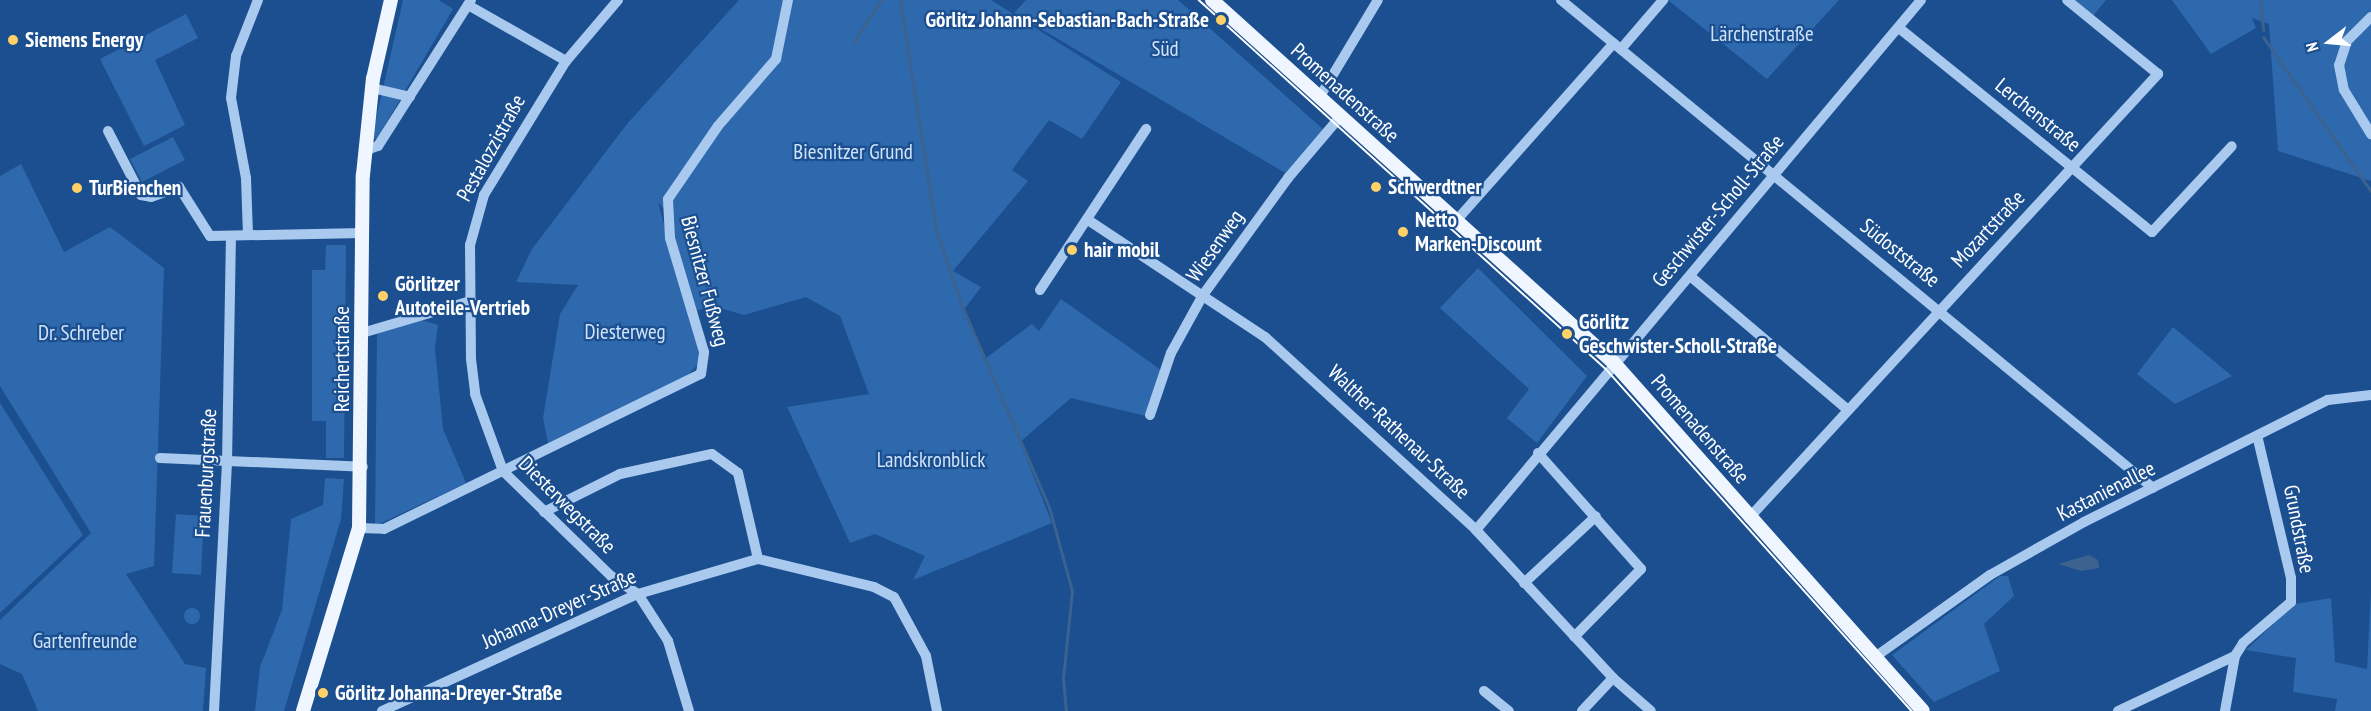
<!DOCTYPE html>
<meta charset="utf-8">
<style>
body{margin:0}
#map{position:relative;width:2371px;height:711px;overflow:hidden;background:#1b4f8f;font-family:"PT Sans Narrow",sans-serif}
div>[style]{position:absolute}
.green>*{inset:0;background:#2e69ad}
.round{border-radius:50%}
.water>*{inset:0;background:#3c6290}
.stream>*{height:3px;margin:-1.5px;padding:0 1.5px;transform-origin:1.5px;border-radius:1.5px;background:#3c6290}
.minor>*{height:10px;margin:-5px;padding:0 5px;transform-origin:5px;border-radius:5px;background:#a9c9ee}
.major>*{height:14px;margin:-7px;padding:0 7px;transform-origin:7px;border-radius:7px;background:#f0f6ff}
.tram>*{height:1.5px;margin:-0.75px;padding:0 0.75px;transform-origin:0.75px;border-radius:0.75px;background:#fff}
.dots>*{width:16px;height:16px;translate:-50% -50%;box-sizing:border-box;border:3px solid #1b4f8f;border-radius:50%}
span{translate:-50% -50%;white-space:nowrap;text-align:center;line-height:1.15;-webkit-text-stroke:4.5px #1b4f8f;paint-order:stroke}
.poi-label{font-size:21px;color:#fff;font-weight:700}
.right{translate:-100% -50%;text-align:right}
.left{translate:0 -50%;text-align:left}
.park-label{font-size:21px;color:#cfe3fa}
.street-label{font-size:21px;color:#fff}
.north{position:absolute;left:2299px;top:12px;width:60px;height:60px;-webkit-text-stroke:4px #1b4f8f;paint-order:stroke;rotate:254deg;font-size:16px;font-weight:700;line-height:24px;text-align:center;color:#fff}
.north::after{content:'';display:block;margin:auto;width:21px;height:27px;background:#fff;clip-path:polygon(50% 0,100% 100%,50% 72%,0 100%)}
</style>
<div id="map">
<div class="green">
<i style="clip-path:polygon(403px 0,439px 0,453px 9px,378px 137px,371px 141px)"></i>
<i style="clip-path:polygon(739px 0,991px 0,1121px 82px,1082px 139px,1049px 120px,1012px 170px,1028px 181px,953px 271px,981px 287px,963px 311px,986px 358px,1032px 324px,1039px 331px,1061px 299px,1161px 370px,1146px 416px,1071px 398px,1020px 442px,1052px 523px,913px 580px,925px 556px,875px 534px,850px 543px,787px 407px,869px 394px,840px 316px,806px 297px,744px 315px,713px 306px,695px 311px,669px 215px,658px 202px,701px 361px,687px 376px,548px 443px,543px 418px,560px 314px,578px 285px,516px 282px,532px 249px,627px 124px)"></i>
<i style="clip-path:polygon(1026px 0,1178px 0,1324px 130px,1287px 174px,1014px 13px)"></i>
<i style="clip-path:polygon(1668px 0,1839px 0,1767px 79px)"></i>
<i style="clip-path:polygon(2074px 0,2106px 0,2093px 16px)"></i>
<i style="clip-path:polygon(2172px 0,2371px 0,2371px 181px,2278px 151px,2269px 24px,2252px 18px,2256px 28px,2211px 54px)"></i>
<i style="clip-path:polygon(186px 14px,198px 38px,155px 60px,185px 125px,144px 146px,100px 59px)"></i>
<i style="clip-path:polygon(173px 137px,185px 160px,142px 182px,130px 159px)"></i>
<i style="clip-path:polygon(21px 164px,64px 252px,110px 227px,164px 268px,154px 566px,126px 574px,185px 664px,206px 668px,203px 711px,38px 711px,22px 674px,0 664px,0 620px,91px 533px,0 386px,0 176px)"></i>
<i style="clip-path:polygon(326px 245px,346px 245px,344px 458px,326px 458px,326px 421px,312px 421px,312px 270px,325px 270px)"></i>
<i style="clip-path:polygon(1478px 268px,1587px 376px,1537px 443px,1507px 418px,1529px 389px,1440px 308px)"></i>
<i style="clip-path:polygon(422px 320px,438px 325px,435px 349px,443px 429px,466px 483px,375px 526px,377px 332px)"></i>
<i style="clip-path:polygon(2173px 327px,2232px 376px,2175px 404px,2137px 374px)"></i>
<i style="clip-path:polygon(0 403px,83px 535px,0 613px)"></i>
<i style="clip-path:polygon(325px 478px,344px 479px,341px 519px,284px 711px,255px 711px,260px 667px,282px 610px,291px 519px,323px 505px)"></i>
<i style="clip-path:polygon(176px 514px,204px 516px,201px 575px,172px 573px)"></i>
<i style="clip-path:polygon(2000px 576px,2008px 576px,2014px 596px,1984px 624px,2000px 671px,1934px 702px,1892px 655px)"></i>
<i style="clip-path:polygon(2371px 591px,2371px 711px,2335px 711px,2337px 699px,2293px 692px,2296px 658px,2246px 650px,2295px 604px,2331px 598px,2335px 662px,2367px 669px)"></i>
<i class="round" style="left:184px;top:608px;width:16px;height:16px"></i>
</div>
<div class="water">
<i style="clip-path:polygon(2089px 555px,2098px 560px,2099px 568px,2081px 571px,2058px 564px)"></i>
</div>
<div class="stream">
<i style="left:900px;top:0;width:233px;rotate:81.1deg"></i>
<i style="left:936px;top:230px;width:80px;rotate:71.1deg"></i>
<i style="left:962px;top:306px;width:219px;rotate:66.6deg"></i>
<i style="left:1049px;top:507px;width:87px;rotate:74.7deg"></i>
<i style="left:1072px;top:591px;width:87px;rotate:95.9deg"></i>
<i style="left:1063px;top:678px;width:33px;rotate:85deg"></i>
<i style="left:2260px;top:0;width:30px;rotate:84deg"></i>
<i style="left:2263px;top:37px;width:188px;rotate:55deg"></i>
<i style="left:853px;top:43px;width:51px;rotate:-56.9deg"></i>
</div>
<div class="minor">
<i style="left:618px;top:0;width:80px;rotate:130.4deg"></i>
<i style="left:566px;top:61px;width:157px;rotate:121.5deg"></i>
<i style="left:484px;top:195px;width:52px;rotate:105.6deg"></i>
<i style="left:470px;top:245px;width:114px;rotate:89.5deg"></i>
<i style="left:471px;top:359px;width:35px;rotate:83deg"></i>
<i style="left:475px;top:394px;width:82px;rotate:70deg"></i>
<i style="left:503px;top:471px;width:151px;rotate:44.2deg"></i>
<i style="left:611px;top:576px;width:32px;rotate:34deg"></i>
<i style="left:638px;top:594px;width:56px;rotate:57.4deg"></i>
<i style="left:668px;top:641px;width:73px;rotate:73.3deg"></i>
<i style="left:1561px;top:0;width:767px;rotate:39.5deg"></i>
<i style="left:468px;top:5px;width:113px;rotate:29.7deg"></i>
<i style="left:2371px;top:17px;width:34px;rotate:135deg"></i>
<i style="left:2347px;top:41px;width:25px;rotate:108deg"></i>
<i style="left:2339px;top:65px;width:25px;rotate:79deg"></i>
<i style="left:2344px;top:90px;width:52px;rotate:58.5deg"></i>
<i style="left:1899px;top:28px;width:325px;rotate:38.9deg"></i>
<i style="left:2152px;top:232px;width:117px;rotate:-47.1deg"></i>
<i style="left:1621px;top:49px;width:65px;rotate:-49.4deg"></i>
<i style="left:372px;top:88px;width:39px;rotate:13deg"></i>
<i style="left:1319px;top:98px;width:114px;rotate:-59deg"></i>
<i style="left:108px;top:131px;width:72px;rotate:62.7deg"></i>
<i style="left:141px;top:195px;width:10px;rotate:11deg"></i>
<i style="left:151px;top:197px;width:30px;rotate:-20deg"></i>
<i style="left:179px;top:187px;width:58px;rotate:57.7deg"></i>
<i style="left:210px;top:236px;width:153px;rotate:-1.1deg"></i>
<i style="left:364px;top:151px;width:15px;rotate:-20deg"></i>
<i style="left:378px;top:146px;width:173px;rotate:-57.5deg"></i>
<i style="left:1088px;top:220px;width:212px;rotate:33.5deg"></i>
<i style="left:1265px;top:337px;width:286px;rotate:42.4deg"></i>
<i style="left:1476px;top:530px;width:202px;rotate:47.2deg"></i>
<i style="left:1613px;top:678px;width:50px;rotate:41deg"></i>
<i style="left:1455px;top:222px;width:239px;rotate:-48.4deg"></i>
<i style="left:248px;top:235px;width:57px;rotate:-92deg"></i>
<i style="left:246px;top:178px;width:81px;rotate:-100.6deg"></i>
<i style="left:231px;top:98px;width:42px;rotate:-83.2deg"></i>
<i style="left:236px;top:56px;width:60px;rotate:-68.6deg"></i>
<i style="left:1690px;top:276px;width:207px;rotate:40.3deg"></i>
<i style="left:1040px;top:290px;width:193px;rotate:-56.6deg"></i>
<i style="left:362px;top:333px;width:114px;rotate:-16.4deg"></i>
<i style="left:1150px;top:415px;width:65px;rotate:-71.3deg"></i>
<i style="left:1171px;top:353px;width:66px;rotate:-61.1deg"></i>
<i style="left:1203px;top:295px;width:145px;rotate:-54deg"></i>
<i style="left:1288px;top:178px;width:80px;rotate:-49.6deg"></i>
<i style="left:1538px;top:453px;width:155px;rotate:48.4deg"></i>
<i style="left:1641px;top:569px;width:95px;rotate:134.6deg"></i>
<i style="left:160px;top:458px;width:203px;rotate:2.5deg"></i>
<i style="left:544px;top:512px;width:85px;rotate:-26.6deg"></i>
<i style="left:620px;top:474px;width:94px;rotate:-12.3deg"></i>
<i style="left:712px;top:454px;width:32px;rotate:36deg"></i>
<i style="left:738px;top:473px;width:88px;rotate:76.9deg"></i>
<i style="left:1749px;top:518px;width:604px;rotate:-47.35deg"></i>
<i style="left:2158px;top:74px;width:117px;rotate:-140.9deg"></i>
<i style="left:359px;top:528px;width:25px;rotate:2deg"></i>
<i style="left:384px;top:529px;width:353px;rotate:-26.1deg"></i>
<i style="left:701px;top:374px;width:22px;rotate:-82deg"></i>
<i style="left:704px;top:352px;width:119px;rotate:-106.6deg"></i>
<i style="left:670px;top:238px;width:39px;rotate:-93deg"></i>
<i style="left:668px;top:199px;width:88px;rotate:-55.6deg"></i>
<i style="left:718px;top:126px;width:89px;rotate:-49.1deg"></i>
<i style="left:776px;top:59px;width:60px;rotate:-78.5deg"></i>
<i style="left:1476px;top:530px;width:692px;rotate:-49.98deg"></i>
<i style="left:758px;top:559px;width:119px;rotate:13.6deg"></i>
<i style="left:874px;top:587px;width:22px;rotate:27deg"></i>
<i style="left:894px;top:597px;width:67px;rotate:61.5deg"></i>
<i style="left:926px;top:656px;width:56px;rotate:78.7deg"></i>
<i style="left:1524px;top:583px;width:98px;rotate:-42.9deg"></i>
<i style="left:1875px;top:657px;width:141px;rotate:-35.5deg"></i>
<i style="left:1990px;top:575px;width:108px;rotate:-29.4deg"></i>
<i style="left:2084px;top:522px;width:273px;rotate:-26.6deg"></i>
<i style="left:2328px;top:400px;width:43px;rotate:-6.6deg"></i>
<i style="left:1484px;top:691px;width:32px;rotate:39deg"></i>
<i style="left:214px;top:711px;width:248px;rotate:-87deg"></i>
<i style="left:227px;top:463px;width:227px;rotate:-89deg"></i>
<i style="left:382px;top:711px;width:281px;rotate:-24.6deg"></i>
<i style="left:638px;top:594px;width:125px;rotate:-16.3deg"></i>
<i style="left:1582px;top:711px;width:45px;rotate:-46.8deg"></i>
<i style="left:2118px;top:711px;width:129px;rotate:-25.2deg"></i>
<i style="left:2225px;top:711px;width:56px;rotate:-79.7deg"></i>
<i style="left:2235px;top:656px;width:15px;rotate:-58deg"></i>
<i style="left:2243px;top:643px;width:63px;rotate:-40.5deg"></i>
<i style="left:2291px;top:602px;width:24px;rotate:-90deg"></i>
<i style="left:2291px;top:578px;width:143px;rotate:-103.4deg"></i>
</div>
<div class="major">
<i style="left:1212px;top:0;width:542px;rotate:42.08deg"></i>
<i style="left:1614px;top:363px;width:465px;rotate:48.4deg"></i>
<i style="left:303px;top:711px;width:191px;rotate:-73deg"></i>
<i style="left:359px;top:528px;width:353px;rotate:-89.4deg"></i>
<i style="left:363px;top:175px;width:97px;rotate:-84.1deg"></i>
<i style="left:373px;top:79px;width:81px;rotate:-77.2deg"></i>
</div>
<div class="tram">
<i style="left:1199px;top:0;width:549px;rotate:42.2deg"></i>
<i style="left:1606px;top:369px;width:459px;rotate:48.2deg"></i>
</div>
<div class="dots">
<i style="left:1221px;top:20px;background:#ffd166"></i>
<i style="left:13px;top:40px;background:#ffd166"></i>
<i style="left:1376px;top:187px;background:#ffd166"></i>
<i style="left:77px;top:188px;background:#ffd166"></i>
<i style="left:1403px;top:232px;background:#ffd166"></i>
<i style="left:1072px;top:250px;background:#ffd166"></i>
<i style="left:383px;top:296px;background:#ffd166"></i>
<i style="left:1567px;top:334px;background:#ffd166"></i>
<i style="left:323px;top:693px;background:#ffd166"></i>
</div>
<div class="poi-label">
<span class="right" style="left:1209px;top:20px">Görlitz Johann-Sebastian-Bach-Straße</span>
<span class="left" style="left:25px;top:40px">Siemens Energy</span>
<span class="left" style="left:1388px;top:187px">Schwerdtner</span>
<span class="left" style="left:89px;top:188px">TurBienchen</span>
<span class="left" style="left:1415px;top:232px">Netto<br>Marken-Discount</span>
<span class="left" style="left:1084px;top:250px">hair mobil</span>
<span class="left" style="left:395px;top:296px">Görlitzer<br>Autoteile-Vertrieb</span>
<span class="left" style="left:1579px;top:334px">Görlitz<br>Geschwister-Scholl-Straße</span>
<span class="left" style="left:335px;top:693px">Görlitz Johanna-Dreyer-Straße</span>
</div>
<div class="park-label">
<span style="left:1762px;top:34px">Lärchenstraße</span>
<span style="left:1165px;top:49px">Süd</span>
<span style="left:853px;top:152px">Biesnitzer Grund</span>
<span style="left:625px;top:332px">Diesterweg</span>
<span style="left:81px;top:333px">Dr. Schreber</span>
<span style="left:931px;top:460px">Landskronblick</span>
<span style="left:85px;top:641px">Gartenfreunde</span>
</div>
<div class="street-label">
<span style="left:1345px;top:93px;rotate:42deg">Promenadenstraße</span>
<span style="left:2038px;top:115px;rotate:39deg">Lerchenstraße</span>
<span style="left:491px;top:148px;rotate:-61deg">Pestalozzistraße</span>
<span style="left:1718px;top:211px;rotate:-50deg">Geschwister-Scholl-Straße</span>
<span style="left:1988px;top:229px;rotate:-47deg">Mozartstraße</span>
<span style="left:1215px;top:246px;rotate:-55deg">Wiesenweg</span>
<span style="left:1900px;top:253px;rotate:39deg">Südoststraße</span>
<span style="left:705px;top:281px;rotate:75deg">Biesnitzer Fußweg</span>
<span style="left:342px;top:359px;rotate:-90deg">Reichertstraße</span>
<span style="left:1700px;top:429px;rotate:49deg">Promenadenstraße</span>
<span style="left:1399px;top:432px;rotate:43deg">Walther-Rathenau-Straße</span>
<span style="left:206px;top:473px;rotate:-87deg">Frauenburgstraße</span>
<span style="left:2106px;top:491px;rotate:-27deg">Kastanienallee</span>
<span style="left:567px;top:505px;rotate:45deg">Diesterwegstraße</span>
<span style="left:2299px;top:529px;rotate:79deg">Grundstraße</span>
<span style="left:559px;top:609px;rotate:-24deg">Johanna-Dreyer-Straße</span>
</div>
<div class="north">N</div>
</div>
